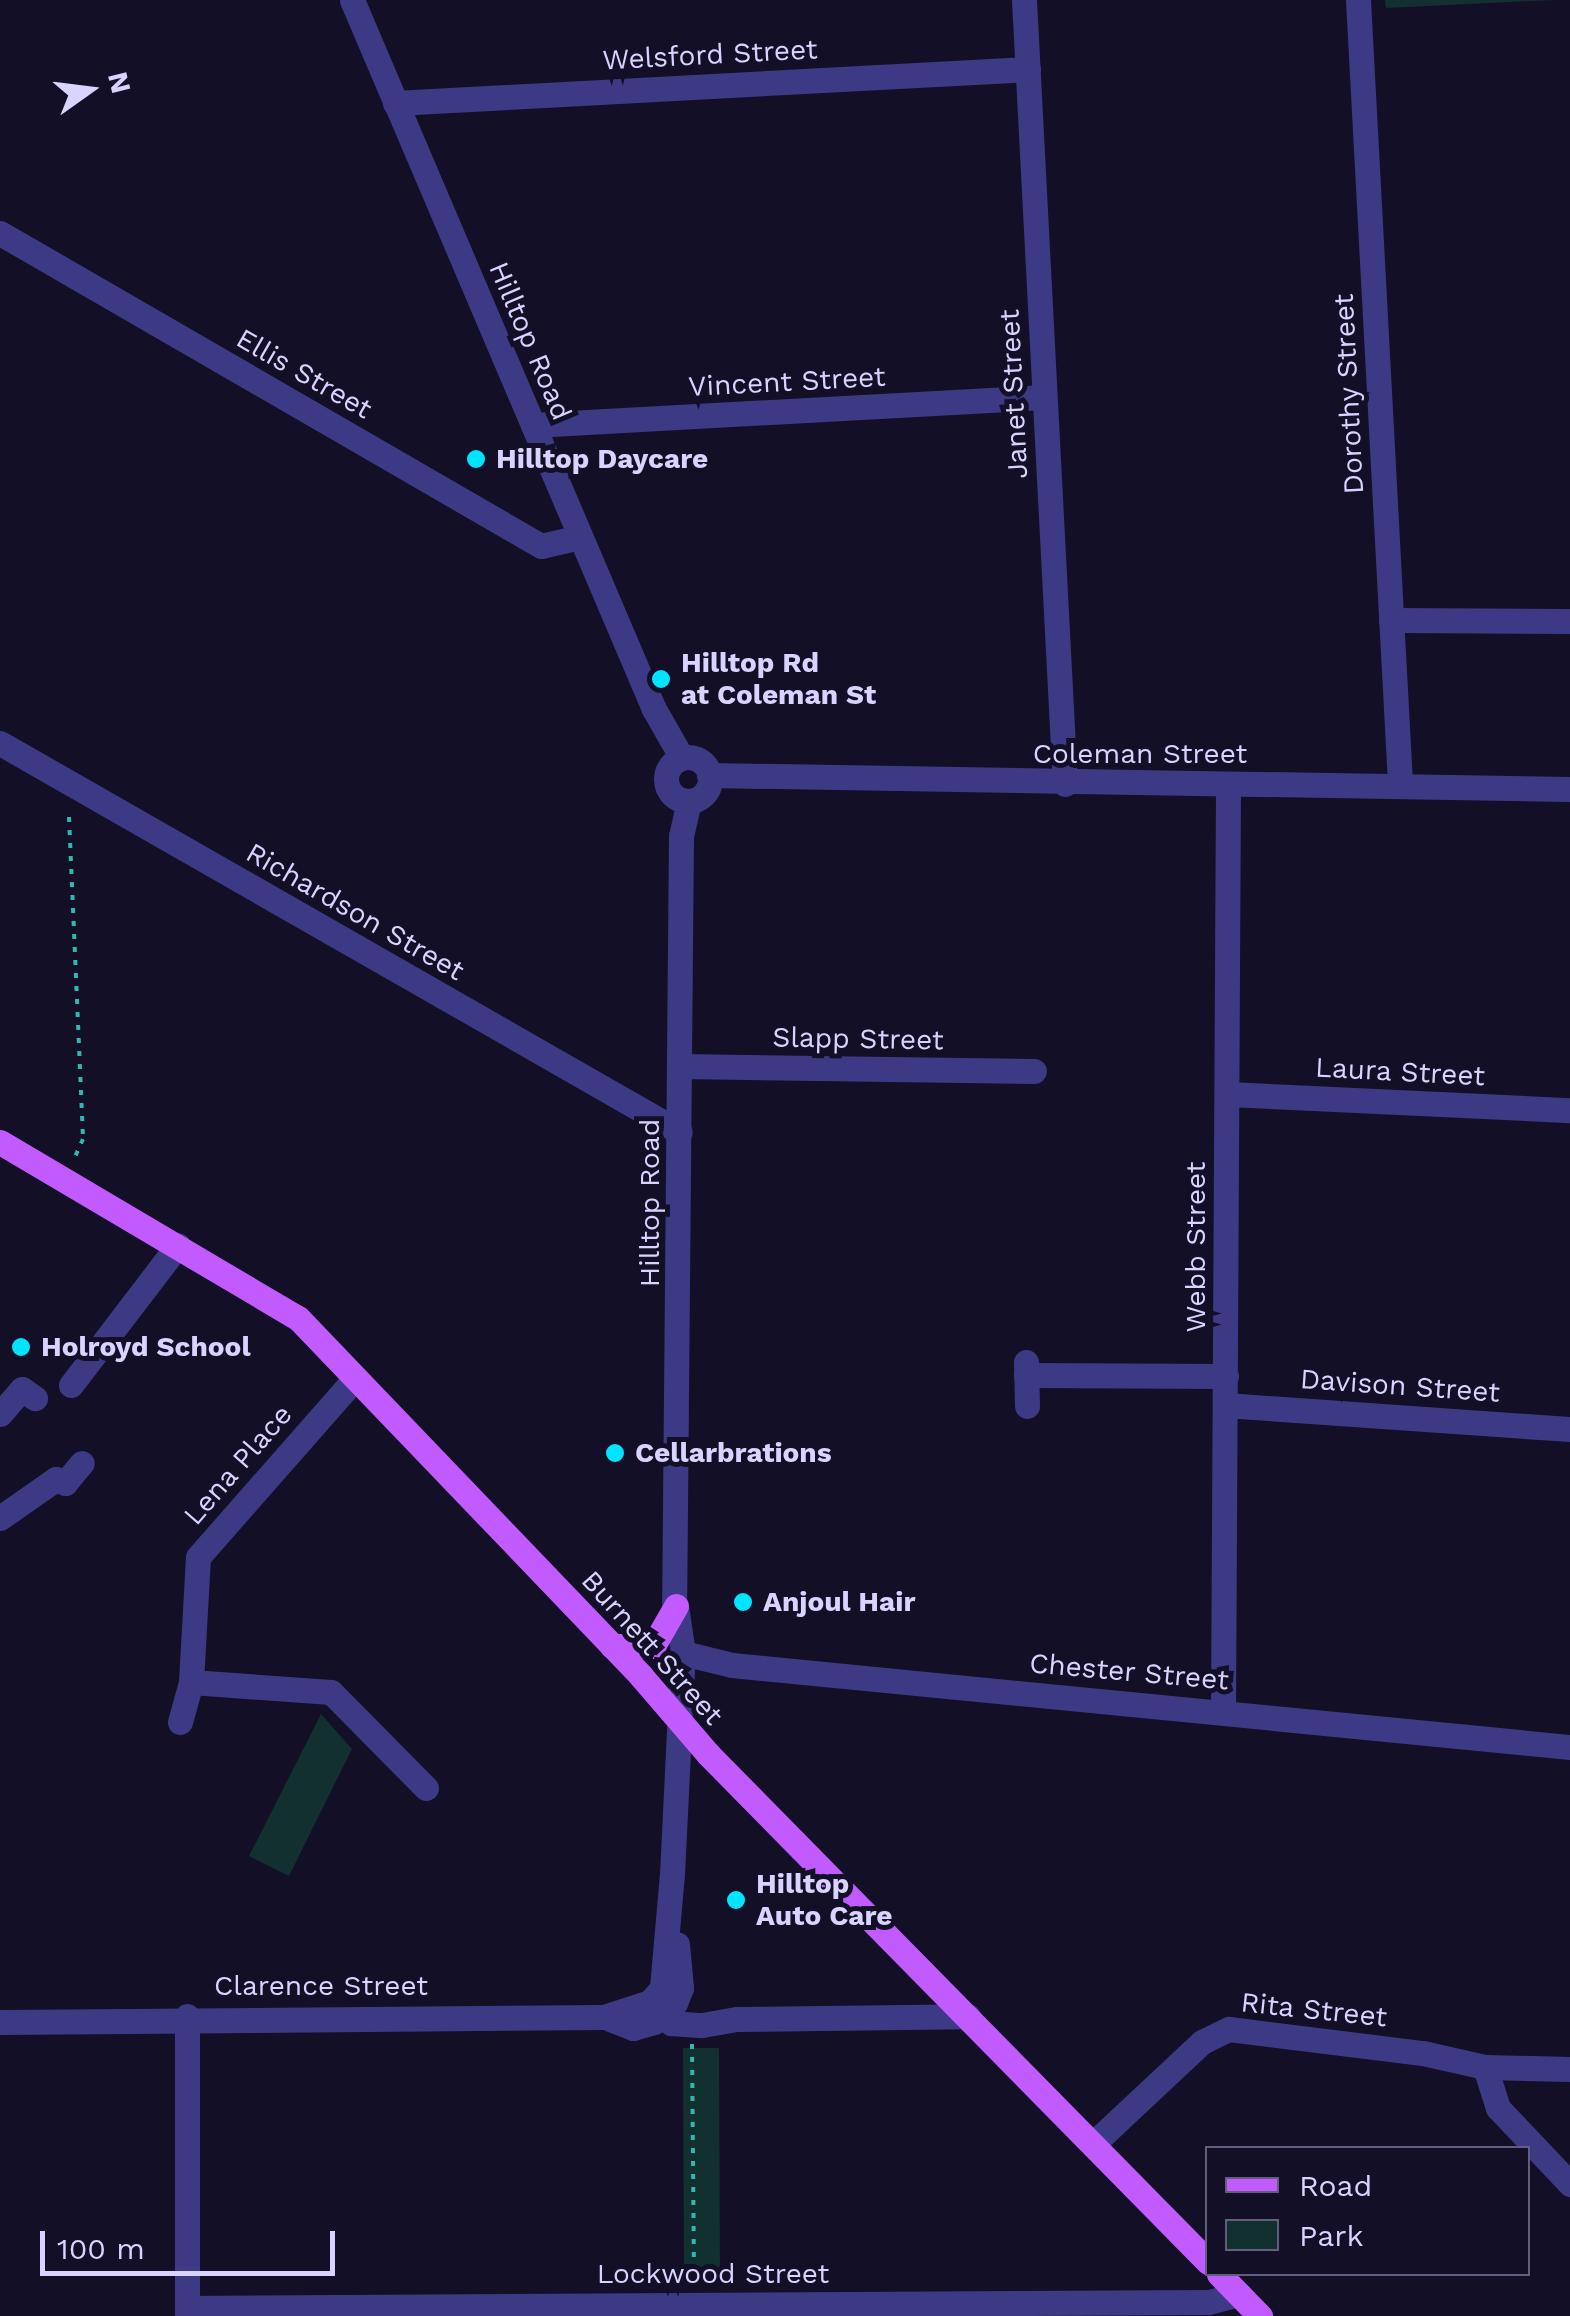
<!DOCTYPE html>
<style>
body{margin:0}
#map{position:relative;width:1570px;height:2316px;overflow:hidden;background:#130f26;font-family:"Work Sans",sans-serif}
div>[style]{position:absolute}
.green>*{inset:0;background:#12302f}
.path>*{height:4px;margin-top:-2px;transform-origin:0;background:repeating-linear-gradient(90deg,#2fb8b0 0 5px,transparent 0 13px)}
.minor>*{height:25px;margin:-12.5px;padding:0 12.5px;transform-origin:12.5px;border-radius:12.5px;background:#3d3a85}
.minor>.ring{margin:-12.5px;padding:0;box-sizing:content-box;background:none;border:25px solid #3d3a85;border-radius:50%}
.major>*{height:25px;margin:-12.5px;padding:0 12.5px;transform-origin:12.5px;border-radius:12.5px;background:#c25bff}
.dots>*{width:28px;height:28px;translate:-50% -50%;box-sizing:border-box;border:5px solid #130f26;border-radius:50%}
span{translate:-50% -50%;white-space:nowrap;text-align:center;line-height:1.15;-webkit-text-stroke:10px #130f26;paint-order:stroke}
.street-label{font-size:28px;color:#d9d4ff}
.poi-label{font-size:28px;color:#d9d4ff;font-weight:700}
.left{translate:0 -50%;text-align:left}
.legend{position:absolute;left:1205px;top:2146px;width:325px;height:130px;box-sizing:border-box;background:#130f26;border:2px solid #625e7d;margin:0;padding:12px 18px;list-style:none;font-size:30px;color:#d9d4ff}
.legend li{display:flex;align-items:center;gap:20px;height:50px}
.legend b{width:50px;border:2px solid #625e7d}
.north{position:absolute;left:40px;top:40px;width:100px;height:100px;-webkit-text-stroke:8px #130f26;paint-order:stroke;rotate:76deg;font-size:28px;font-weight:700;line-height:40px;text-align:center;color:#d9d4ff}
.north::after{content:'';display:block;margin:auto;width:35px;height:45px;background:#d9d4ff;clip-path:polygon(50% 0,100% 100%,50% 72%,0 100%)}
.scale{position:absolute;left:40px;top:2231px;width:295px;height:45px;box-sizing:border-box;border:5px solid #d9d4ff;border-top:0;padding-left:12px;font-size:30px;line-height:35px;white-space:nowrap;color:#d9d4ff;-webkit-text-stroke:8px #130f26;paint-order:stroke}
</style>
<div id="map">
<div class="green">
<i style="clip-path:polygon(1385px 0,1554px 0,1386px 8px)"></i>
<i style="clip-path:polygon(321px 1714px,352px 1749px,289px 1876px,249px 1856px)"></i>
<i style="clip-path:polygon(683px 2048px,719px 2048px,720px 2275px,684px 2274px)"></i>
</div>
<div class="path">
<i style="left:69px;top:817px;width:322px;rotate:87.5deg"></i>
<i style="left:83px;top:1139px;width:22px;rotate:114deg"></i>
<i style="left:692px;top:2044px;width:241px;rotate:89.5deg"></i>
</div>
<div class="minor">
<i style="left:352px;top:0;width:771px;rotate:66.93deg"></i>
<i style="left:654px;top:709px;width:56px;rotate:60.3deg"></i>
<i style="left:1024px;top:0;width:785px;rotate:87.01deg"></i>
<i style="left:1358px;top:0;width:785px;rotate:86.93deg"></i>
<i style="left:395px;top:103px;width:634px;rotate:-3.07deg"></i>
<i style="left:0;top:233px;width:625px;rotate:30.05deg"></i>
<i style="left:541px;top:546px;width:40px;rotate:-13deg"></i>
<i style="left:533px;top:425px;width:512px;rotate:-3.14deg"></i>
<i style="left:1391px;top:620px;width:179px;rotate:0.3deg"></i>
<i style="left:0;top:743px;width:783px;rotate:29.77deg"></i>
<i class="ring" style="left:666px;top:757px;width:19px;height:19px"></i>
<i style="left:709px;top:775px;width:861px;rotate:0.93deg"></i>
<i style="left:680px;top:1066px;width:354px;rotate:0.8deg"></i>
<i style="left:1227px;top:1094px;width:343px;rotate:2.7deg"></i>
<i style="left:1026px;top:1362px;width:44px;rotate:88.7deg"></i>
<i style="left:1026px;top:1375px;width:200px;rotate:0.3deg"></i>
<i style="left:71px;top:1385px;width:176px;rotate:-52.6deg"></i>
<i style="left:1225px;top:1405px;width:346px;rotate:4deg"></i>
<i style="left:0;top:1414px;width:33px;rotate:-49deg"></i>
<i style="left:22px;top:1389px;width:16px;rotate:35deg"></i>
<i style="left:0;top:1518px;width:68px;rotate:-34.9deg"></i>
<i style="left:56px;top:1479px;width:10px;rotate:24deg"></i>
<i style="left:65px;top:1483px;width:26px;rotate:-50deg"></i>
<i style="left:674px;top:1620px;width:784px;rotate:-89.49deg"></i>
<i style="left:681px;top:836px;width:36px;rotate:-77deg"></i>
<i style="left:683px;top:1653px;width:50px;rotate:13.8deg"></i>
<i style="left:732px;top:1665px;width:842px;rotate:5.59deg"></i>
<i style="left:191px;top:1682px;width:140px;rotate:4.1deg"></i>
<i style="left:331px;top:1692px;width:135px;rotate:45.3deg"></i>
<i style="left:1223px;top:1711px;width:927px;rotate:-89.69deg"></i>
<i style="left:180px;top:1722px;width:41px;rotate:-74.6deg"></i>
<i style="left:191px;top:1682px;width:125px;rotate:-86.8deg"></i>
<i style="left:198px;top:1557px;width:238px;rotate:-48.7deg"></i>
<i style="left:650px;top:2002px;width:30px;rotate:45deg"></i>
<i style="left:671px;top:2023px;width:31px;rotate:4deg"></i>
<i style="left:702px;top:2025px;width:36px;rotate:-10deg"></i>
<i style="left:737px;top:2019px;width:231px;rotate:-0.7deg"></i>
<i style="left:187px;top:2016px;width:300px;rotate:90deg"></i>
<i style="left:610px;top:2019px;width:25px;rotate:21deg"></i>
<i style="left:633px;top:2028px;width:22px;rotate:-16deg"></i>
<i style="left:654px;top:2022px;width:28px;rotate:-42deg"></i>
<i style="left:675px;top:2003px;width:16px;rotate:-68deg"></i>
<i style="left:681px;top:1988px;width:44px;rotate:-95.2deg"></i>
<i style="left:0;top:2022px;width:604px;rotate:-0.47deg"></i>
<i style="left:604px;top:2017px;width:48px;rotate:-18.1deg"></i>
<i style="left:650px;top:2002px;width:18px;rotate:-49deg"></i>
<i style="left:662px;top:1988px;width:114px;rotate:-85deg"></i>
<i style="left:672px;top:1874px;width:221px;rotate:-87.2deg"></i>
<i style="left:683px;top:1653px;width:48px;rotate:-98.5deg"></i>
<i style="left:1485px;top:2067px;width:43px;rotate:72.4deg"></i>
<i style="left:1498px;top:2108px;width:105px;rotate:46.5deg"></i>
<i style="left:1093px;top:2144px;width:149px;rotate:-43.1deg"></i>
<i style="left:1202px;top:2042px;width:30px;rotate:-26deg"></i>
<i style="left:1229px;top:2029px;width:195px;rotate:7.1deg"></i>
<i style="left:1423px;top:2053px;width:64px;rotate:12.7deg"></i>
<i style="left:1485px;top:2067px;width:85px;rotate:1.3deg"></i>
<i style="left:187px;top:2308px;width:1022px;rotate:-0.34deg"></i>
<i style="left:1209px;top:2302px;width:31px;rotate:-15deg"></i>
</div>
<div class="major">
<i style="left:0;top:1142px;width:346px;rotate:30.6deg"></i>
<i style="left:298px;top:1318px;width:496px;rotate:46.2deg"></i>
<i style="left:641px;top:1676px;width:103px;rotate:49.3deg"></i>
<i style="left:708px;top:1754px;width:713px;rotate:45.45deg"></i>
<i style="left:612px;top:1646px;width:41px"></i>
<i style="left:653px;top:1646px;width:46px;rotate:-60.1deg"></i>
<i style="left:1219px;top:2274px;width:59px;rotate:45.7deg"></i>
</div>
<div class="dots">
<i style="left:476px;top:459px;background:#00e5ff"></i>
<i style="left:661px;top:679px;background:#00e5ff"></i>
<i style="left:21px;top:1347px;background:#00e5ff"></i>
<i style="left:615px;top:1453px;background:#00e5ff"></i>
<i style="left:743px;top:1602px;background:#00e5ff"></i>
<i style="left:736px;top:1900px;background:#00e5ff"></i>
</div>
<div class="street-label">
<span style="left:710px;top:55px;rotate:-3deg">Welsford Street</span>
<span style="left:530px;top:341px;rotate:67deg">Hilltop Road</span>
<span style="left:304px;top:374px;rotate:30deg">Ellis Street</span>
<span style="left:787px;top:382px;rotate:-3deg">Vincent Street</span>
<span style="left:1014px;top:394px;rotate:-93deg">Janet Street</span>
<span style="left:1349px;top:394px;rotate:-93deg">Dorothy Street</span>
<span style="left:1140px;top:754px">Coleman Street</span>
<span style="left:355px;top:912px;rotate:30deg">Richardson Street</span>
<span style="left:858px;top:1039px;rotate:1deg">Slapp Street</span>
<span style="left:1400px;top:1072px;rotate:3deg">Laura Street</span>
<span style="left:650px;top:1203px;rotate:-90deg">Hilltop Road</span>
<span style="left:1196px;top:1247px;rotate:-90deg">Webb Street</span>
<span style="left:1400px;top:1386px;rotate:4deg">Davison Street</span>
<span style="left:238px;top:1465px;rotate:-49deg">Lena Place</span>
<span style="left:652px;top:1648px;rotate:48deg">Burnett Street</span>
<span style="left:1129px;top:1672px;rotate:5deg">Chester Street</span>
<span style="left:321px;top:1986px">Clarence Street</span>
<span style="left:1314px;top:2010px;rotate:6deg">Rita Street</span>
<span style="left:713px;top:2274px">Lockwood Street</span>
</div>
<div class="poi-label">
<span class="left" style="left:496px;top:459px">Hilltop Daycare</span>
<span class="left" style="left:681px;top:679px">Hilltop Rd<br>at Coleman St</span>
<span class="left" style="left:41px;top:1347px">Holroyd School</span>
<span class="left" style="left:635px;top:1453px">Cellarbrations</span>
<span class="left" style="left:763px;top:1602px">Anjoul Hair</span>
<span class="left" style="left:756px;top:1900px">Hilltop<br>Auto Care</span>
</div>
<ul class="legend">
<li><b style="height:12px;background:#c25bff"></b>Road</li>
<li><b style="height:28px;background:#12302f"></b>Park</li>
</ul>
<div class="north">N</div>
<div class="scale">100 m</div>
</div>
